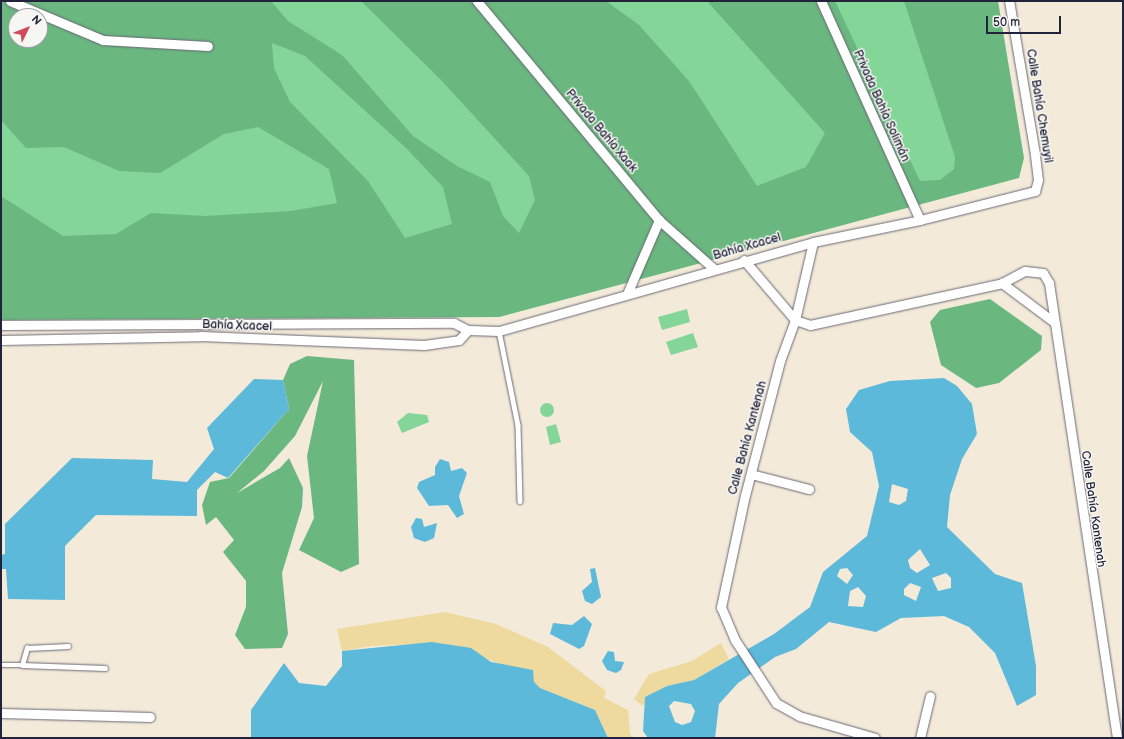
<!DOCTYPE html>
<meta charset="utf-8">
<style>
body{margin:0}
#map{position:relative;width:1124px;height:739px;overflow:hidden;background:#f3eada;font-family:"Balsamiq Sans",sans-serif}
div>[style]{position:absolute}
.green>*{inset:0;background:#83d698}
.round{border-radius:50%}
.forest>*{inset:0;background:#6ab780}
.sand>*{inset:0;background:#eeda9e}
.water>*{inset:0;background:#5cb9da}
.roads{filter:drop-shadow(0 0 1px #6b6873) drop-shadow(0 0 1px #6b6873)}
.lane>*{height:4.5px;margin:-2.25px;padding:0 2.25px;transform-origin:2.25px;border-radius:2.25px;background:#fff}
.street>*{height:9px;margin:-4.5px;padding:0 4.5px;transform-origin:4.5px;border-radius:4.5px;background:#fff}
span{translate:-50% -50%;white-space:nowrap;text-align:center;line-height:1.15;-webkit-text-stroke:3px #f6f6f2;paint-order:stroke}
.street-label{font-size:12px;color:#22223b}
.frame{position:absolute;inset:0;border:2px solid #22223b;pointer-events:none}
.north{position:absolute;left:8px;top:8px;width:40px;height:40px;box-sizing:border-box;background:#f6f6f2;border:1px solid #a1a1a9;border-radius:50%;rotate:47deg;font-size:11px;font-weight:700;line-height:16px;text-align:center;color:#22223b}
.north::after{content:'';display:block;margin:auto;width:14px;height:18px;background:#d1495b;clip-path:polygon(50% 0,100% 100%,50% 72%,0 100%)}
.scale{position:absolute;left:986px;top:16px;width:75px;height:18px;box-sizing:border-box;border:2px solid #22223b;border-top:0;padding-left:5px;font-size:12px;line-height:14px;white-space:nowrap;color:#22223b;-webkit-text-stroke:3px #f6f6f2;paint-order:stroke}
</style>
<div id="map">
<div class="green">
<i style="clip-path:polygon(217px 1px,939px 1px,961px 193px,499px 317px,1px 243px,1px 82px)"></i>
<i style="clip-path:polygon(687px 309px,690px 322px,662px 330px,658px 317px)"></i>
<i style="clip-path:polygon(693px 333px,698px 347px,671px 355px,666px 342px)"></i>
<i class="round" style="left:540px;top:403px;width:14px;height:14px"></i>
<i style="clip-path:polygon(408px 413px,427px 415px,429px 422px,402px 433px,397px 422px)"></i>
<i style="clip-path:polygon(556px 424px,561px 442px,550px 445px,546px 427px)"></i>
</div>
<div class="forest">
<i style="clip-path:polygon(evenodd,1px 1px,271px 1px,288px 21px,342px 55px,413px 136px,457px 166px,490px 182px,503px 216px,519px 233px,535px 200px,529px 176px,441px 80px,361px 1px,606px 1px,639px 25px,689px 81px,757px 186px,806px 167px,825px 133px,707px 1px,835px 1px,920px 181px,940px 180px,954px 169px,955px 157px,904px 1px,998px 1px,1024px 158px,1019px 178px,499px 317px,1px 320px,1px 196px,63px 236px,116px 234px,151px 213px,205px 216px,291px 211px,337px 203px,329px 169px,258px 127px,224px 134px,160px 173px,119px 171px,64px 147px,26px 148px,1px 120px,1px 1px,16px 16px,40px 16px,40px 40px,16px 40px,16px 16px,1px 1px,272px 43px,305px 56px,406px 148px,443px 187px,452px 224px,405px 238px,368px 181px,290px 102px,274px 68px,272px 43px)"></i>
<i style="clip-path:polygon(990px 299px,1042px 336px,1041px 350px,999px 383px,976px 388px,941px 365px,930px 322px,940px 310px)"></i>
<i style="clip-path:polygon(307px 356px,354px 360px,359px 564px,341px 572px,299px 550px,314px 518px,307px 456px,323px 381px,295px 436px,264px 471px,237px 493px,280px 468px,289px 458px,303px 488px,302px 507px,282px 573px,288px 634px,282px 648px,245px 649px,235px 635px,246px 607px,246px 581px,223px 552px,234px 540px,216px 517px,206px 525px,202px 505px,210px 482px,229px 478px,289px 409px,283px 380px,290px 364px)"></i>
</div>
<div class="sand">
<i style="clip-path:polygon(445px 612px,496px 624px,548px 647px,606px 691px,604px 698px,628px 710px,630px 734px,634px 738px,608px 738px,595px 710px,540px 688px,498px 663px,441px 643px,372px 646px,342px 651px,337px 629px)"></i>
<i style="clip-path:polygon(721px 643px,729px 659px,694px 680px,667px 686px,645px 697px,646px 704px,641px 705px,634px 699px,649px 674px,692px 661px)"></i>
</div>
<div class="water">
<i style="clip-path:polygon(evenodd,944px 378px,957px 386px,972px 404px,977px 434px,962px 459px,950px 495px,947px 527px,995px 574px,1022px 583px,1036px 666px,1036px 695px,1017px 706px,995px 653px,969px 627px,944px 616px,901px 618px,876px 632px,829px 622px,796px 649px,775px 657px,738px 683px,719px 704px,715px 738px,648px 738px,643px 731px,645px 697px,667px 686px,694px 680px,774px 634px,810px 607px,823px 572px,867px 536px,879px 486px,872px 452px,850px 432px,846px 409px,859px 390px,890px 381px,944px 378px,892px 484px,908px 489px,906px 501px,899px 505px,889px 502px,892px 484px,944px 378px,920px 549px,930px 565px,917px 573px,910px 568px,908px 560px,920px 549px,944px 378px,847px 568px,853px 575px,847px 584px,837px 576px,840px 569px,847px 568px,944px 378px,946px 573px,951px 578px,951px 588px,938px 591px,932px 578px,946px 573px,944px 378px,910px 583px,921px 587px,916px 601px,904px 595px,904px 589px,910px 583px,944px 378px,858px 587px,866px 596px,863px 607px,848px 606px,850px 591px,858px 587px,944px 378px,674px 701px,691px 704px,695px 711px,691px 722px,682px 725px,675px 722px,669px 706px,674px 701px)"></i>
<i style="clip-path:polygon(254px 379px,283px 380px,289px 409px,228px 478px,215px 472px,197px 490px,197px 516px,96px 515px,65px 546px,65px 600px,8px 599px,6px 569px,1px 569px,1px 555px,5px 554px,5px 524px,72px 458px,153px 460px,152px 479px,187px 482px,214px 449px,207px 428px)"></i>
<i style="clip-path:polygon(440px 459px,449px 462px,451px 471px,462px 468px,467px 473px,459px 496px,464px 514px,457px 518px,448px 505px,429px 506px,417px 488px,419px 482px,435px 475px,435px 467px)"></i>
<i style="clip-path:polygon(416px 518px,422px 519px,424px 527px,437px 523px,434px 538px,425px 542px,414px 538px,411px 527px)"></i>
<i style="clip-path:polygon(595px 568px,601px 597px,592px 604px,585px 601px,582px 591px,592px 582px,590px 569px)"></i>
<i style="clip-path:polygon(584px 616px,592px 624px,584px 646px,579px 649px,550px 634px,553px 623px,572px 625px)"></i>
<i style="clip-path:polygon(432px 642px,471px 648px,491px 662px,533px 670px,534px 682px,540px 688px,595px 710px,608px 738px,251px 738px,251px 710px,284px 663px,299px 683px,326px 686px,342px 666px,342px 651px)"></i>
<i style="clip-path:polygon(608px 651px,614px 652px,615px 661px,624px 662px,621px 670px,616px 673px,607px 670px,602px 661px)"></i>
</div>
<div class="roads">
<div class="lane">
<i style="left:499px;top:331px;width:96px;rotate:78.6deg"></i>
<i style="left:518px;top:425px;width:76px;rotate:88.5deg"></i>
<i style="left:1px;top:665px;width:21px"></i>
<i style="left:22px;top:665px;width:18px;rotate:-74deg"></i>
<i style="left:27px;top:648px;width:41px;rotate:-2.8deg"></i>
<i style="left:22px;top:665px;width:83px;rotate:2.1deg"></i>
</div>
<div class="street">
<i style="left:10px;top:1px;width:101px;rotate:22.8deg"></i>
<i style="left:103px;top:40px;width:105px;rotate:3.3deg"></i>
<i style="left:477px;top:1px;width:285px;rotate:50.3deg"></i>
<i style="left:659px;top:220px;width:74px;rotate:41.7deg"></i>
<i style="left:821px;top:1px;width:240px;rotate:65.7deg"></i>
<i style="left:813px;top:242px;width:80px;rotate:103deg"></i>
<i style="left:795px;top:320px;width:44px;rotate:110.1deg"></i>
<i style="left:780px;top:361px;width:138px;rotate:104.6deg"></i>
<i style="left:745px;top:495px;width:115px;rotate:102.1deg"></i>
<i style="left:721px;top:607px;width:36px;rotate:67deg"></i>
<i style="left:735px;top:640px;width:75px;rotate:56.9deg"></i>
<i style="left:776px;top:703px;width:26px;rotate:29deg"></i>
<i style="left:799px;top:716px;width:79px;rotate:16.1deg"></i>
<i style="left:744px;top:260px;width:79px;rotate:49.6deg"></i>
<i style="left:795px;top:320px;width:16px;rotate:18deg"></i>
<i style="left:810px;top:325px;width:197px;rotate:-12.3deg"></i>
<i style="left:1002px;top:283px;width:26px;rotate:-28deg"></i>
<i style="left:1025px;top:271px;width:18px;rotate:6deg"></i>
<i style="left:1043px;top:273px;width:12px;rotate:59deg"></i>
<i style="left:1049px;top:283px;width:460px;rotate:81.5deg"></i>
<i style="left:1002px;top:283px;width:65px;rotate:36.9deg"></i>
<i style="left:627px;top:294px;width:81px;rotate:-66.6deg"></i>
<i style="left:1px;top:325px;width:453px;rotate:-0.3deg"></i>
<i style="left:454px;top:323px;width:16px;rotate:27deg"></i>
<i style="left:468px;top:330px;width:31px;rotate:2deg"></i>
<i style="left:499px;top:331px;width:326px;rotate:-15.8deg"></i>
<i style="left:813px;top:242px;width:109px;rotate:-11.6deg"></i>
<i style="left:920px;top:220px;width:119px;rotate:-14.2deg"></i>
<i style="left:1035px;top:191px;width:11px;rotate:-75deg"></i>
<i style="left:1038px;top:180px;width:26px;rotate:-97deg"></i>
<i style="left:1035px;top:154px;width:155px;rotate:-99.6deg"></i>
<i style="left:1px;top:340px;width:200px;rotate:-1.1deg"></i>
<i style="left:201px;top:336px;width:223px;rotate:2.3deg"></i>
<i style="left:424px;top:345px;width:35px;rotate:-8deg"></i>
<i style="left:459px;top:340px;width:13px;rotate:-48deg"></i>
<i style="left:751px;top:474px;width:60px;rotate:14.5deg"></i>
<i style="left:1px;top:713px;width:149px;rotate:1.5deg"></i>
<i style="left:920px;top:738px;width:43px;rotate:-76.6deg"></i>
</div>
</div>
<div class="street-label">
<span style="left:881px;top:106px;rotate:66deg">Privada Bahía Solimán</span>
<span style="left:1039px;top:106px;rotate:81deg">Calle Bahía Chemuyil</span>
<span style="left:601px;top:131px;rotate:50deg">Privada Bahía Xaak</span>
<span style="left:747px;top:247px;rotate:-16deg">Bahía Xcacel</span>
<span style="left:237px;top:326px;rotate:2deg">Bahía Xcacel</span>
<span style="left:748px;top:438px;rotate:-75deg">Calle Bahía Kantenah</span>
<span style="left:1093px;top:509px;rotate:82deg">Calle Bahía Kantenah</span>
</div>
<div class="frame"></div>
<div class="north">N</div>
<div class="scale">50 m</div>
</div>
